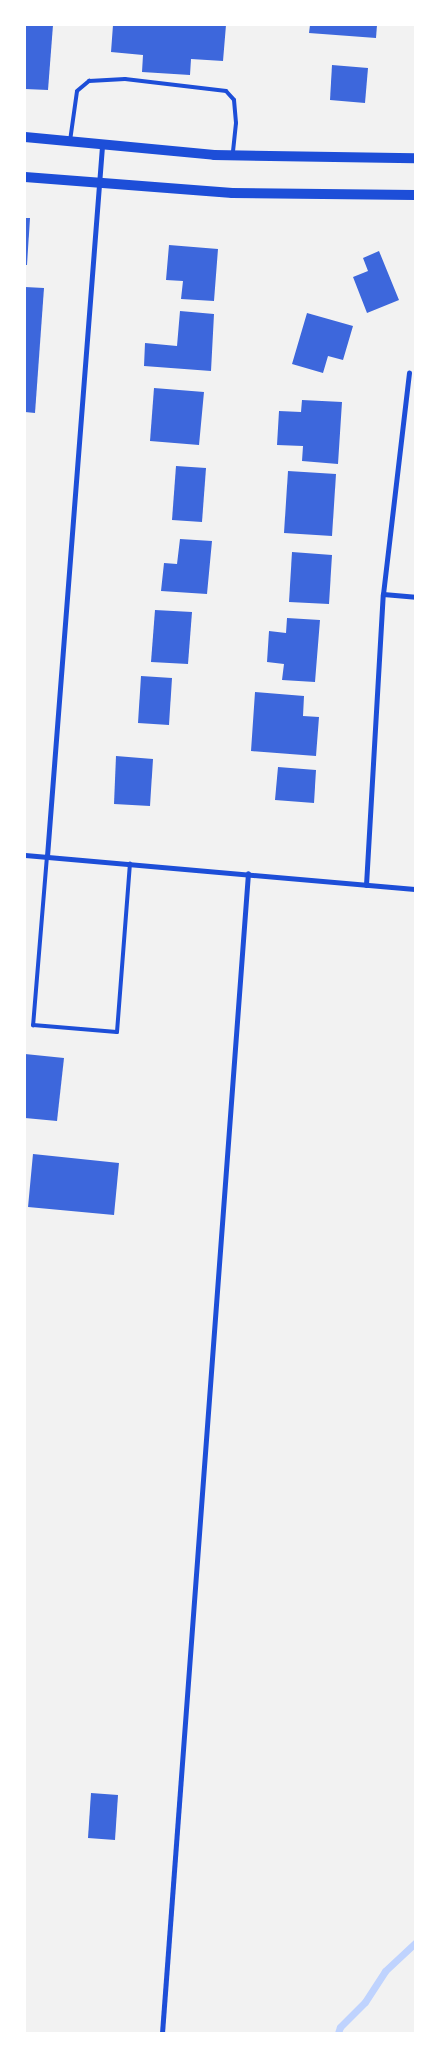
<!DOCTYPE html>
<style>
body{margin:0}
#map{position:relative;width:440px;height:2058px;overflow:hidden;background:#f2f2f2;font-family:Signika,sans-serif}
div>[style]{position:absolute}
.stream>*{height:7px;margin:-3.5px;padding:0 3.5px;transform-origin:3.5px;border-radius:3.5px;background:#bfd3fe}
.building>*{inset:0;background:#3d67dc}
.service>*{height:4px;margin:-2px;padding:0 2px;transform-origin:2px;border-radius:2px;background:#1d4ed8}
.minor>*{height:5px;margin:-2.5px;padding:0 2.5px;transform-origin:2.5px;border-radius:2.5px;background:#1d4ed8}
.secondary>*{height:10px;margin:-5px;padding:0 5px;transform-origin:5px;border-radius:5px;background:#1d4ed8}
span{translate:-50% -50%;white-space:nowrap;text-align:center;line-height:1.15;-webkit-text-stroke:4px #fff;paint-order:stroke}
.frame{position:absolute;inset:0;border:26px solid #fff;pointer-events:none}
</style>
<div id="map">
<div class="stream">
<i style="left:338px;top:2033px;width:6px;rotate:-72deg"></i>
<i style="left:340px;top:2027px;width:35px;rotate:-45deg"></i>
<i style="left:365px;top:2002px;width:37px;rotate:-57deg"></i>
<i style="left:385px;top:1971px;width:41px;rotate:-43deg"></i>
</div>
<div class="building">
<i style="clip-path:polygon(25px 25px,53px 25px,48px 90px,25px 89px)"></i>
<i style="clip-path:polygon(113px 25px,226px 25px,223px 61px,191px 59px,190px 75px,142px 72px,143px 55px,111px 52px)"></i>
<i style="clip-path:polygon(310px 25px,377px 25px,376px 38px,309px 33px)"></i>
<i style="clip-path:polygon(332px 65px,368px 68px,365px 103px,330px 100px)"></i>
<i style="clip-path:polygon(25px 218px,30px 218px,27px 265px,25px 265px)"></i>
<i style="clip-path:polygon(169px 245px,218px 249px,214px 301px,181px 299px,183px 281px,166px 280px)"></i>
<i style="clip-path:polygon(379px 251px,399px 300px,367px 313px,353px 277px,368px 271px,363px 258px)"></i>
<i style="clip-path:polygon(25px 287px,44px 288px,35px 413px,25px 412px)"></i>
<i style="clip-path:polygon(180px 311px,214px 314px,211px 371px,144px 366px,145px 343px,177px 346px)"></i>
<i style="clip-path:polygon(307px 313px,353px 326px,343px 360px,328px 356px,323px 373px,292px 364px)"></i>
<i style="clip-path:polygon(154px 388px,204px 392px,199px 445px,150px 441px)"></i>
<i style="clip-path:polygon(302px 400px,342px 402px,338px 464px,302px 461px,303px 446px,277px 445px,279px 411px,301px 412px)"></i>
<i style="clip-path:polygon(176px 466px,206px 468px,202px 522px,172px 520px)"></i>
<i style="clip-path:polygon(288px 471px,336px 474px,332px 536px,284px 533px)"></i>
<i style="clip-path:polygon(180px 539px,212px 541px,207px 594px,161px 591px,164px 563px,177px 564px)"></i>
<i style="clip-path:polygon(292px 552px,332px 555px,329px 604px,289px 602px)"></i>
<i style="clip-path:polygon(155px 610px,192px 612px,188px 664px,151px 662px)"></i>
<i style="clip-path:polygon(287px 618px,320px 620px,315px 682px,282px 680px,284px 664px,267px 662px,269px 631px,286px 633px)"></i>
<i style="clip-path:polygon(141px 676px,172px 678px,169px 725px,138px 723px)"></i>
<i style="clip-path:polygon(255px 692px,304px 696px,303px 716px,319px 717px,316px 756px,251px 751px)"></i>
<i style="clip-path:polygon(116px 756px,153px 759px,150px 806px,114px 804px)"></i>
<i style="clip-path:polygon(278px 767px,316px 770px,314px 803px,275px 800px)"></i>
<i style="clip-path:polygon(25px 1054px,64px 1058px,57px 1121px,25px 1118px)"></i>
<i style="clip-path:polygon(33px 1154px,119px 1163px,114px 1215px,28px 1207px)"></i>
<i style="clip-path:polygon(91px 1793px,118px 1795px,115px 1840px,88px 1838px)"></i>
</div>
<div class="service">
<i style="left:70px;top:141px;width:50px;rotate:-82deg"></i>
<i style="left:77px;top:91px;width:16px;rotate:-40deg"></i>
<i style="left:89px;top:81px;width:36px;rotate:-3deg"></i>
<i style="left:125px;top:79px;width:102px;rotate:6.8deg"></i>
<i style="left:226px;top:91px;width:12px;rotate:48deg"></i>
<i style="left:234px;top:100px;width:23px;rotate:85deg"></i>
<i style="left:236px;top:123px;width:31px;rotate:96deg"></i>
<i style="left:47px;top:856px;width:170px;rotate:94.7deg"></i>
<i style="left:33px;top:1025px;width:84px;rotate:4.8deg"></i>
<i style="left:117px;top:1032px;width:169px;rotate:-85.6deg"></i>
</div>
<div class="minor">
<i style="left:383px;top:594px;width:32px;rotate:5deg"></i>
<i style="left:25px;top:855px;width:391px;rotate:5deg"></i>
<i style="left:47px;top:856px;width:712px;rotate:-85.57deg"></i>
<i style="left:366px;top:885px;width:291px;rotate:-86.7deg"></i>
<i style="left:383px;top:594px;width:223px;rotate:-83.3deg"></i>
<i style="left:162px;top:2033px;width:1163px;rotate:-85.76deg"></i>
</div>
<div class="secondary">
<i style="left:25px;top:137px;width:190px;rotate:5.4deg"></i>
<i style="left:214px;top:155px;width:201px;rotate:0.9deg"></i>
<i style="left:25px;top:177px;width:208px;rotate:4.4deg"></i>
<i style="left:232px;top:193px;width:183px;rotate:0.6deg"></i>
</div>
<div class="frame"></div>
</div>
